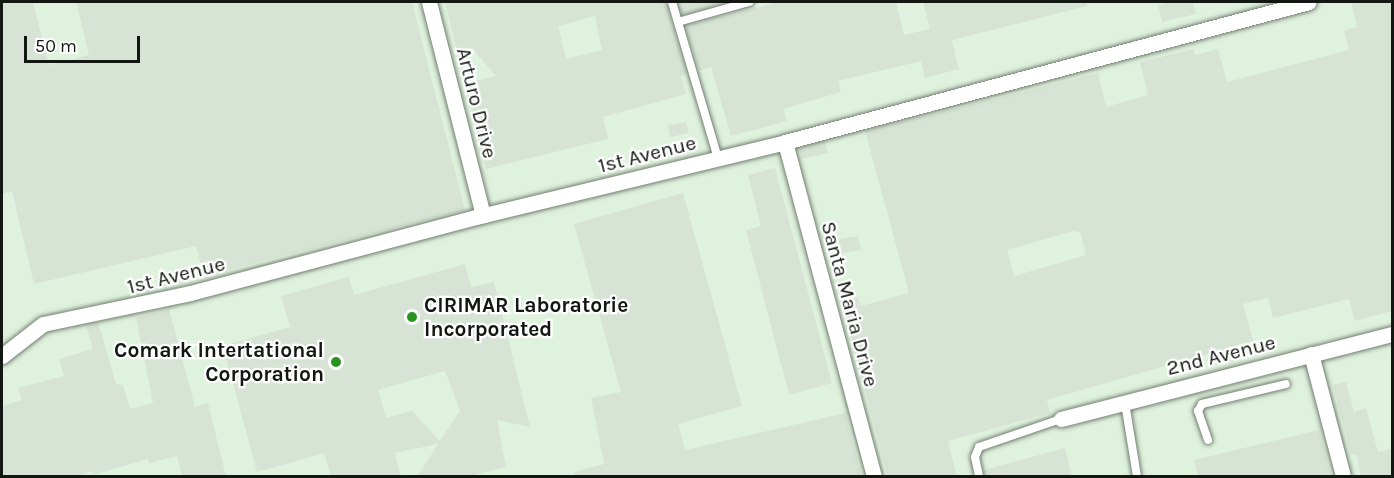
<!DOCTYPE html>
<style>
body{margin:0}
#map{position:relative;width:1394px;height:478px;overflow:hidden;background:#f0feee;font-family:Karla,sans-serif}
div>[style]{position:absolute}
.built>*{inset:0;background:#dff2dd}
.building>*{inset:0;background:#d7e4d5}
.roads{filter:drop-shadow(0 0 2px #727e71) drop-shadow(0 0 2px #727e71)}
.lane>*{height:8px;margin:-4px;padding:0 4px;transform-origin:4px;border-radius:4px;background:#fff}
.street>*{height:15px;margin:-7.5px;padding:0 7.5px;transform-origin:7.5px;border-radius:7.5px;background:#fff}
.dots>*{width:16px;height:16px;translate:-50% -50%;box-sizing:border-box;border:3px solid #fff;border-radius:50%}
span{translate:-50% -50%;white-space:nowrap;text-align:center;line-height:1.15;-webkit-text-stroke:4.5px #fff;paint-order:stroke}
.street-label{font-size:21px;color:#121711}
.poi-label{font-size:21px;color:#121711;font-weight:700}
.left{translate:0 -50%;text-align:left}
.right{translate:-100% -50%;text-align:right}
.frame{position:absolute;inset:0;border:3px solid #121711;pointer-events:none}
.scale{position:absolute;left:24px;top:36px;width:116px;height:27px;box-sizing:border-box;border:3px solid #121711;border-top:0;padding-left:8px;font-size:18px;line-height:21px;white-space:nowrap;color:#121711;-webkit-text-stroke:4px #fff;paint-order:stroke}
</style>
<div id="map">
<div class="built">
<i style="clip-path:polygon(2px 2px,1392px 2px,1392px 476px,2px 476px)"></i>
</div>
<div class="building">
<i style="clip-path:polygon(2px 2px,33px 2px,49px 65px,89px 55px,76px 2px,412px 2px,465px 210px,204px 276px,196px 246px,34px 284px,12px 191px,2px 194px)"></i>
<i style="clip-path:polygon(evenodd,445px 2px,666px 2px,687px 74px,681px 76px,686px 94px,603px 117px,608px 139px,486px 169px,466px 83px,496px 76px,471px 47px,457px 51px,445px 2px,595px 16px,602px 50px,566px 59px,558px 26px,595px 16px)"></i>
<i style="clip-path:polygon(678px 2px,729px 2px,682px 15px)"></i>
<i style="clip-path:polygon(778px 2px,896px 2px,904px 35px,930px 29px,923px 2px,1086px 2px,1087px 6px,952px 40px,959px 69px,925px 78px,921px 61px,838px 81px,841px 92px,783px 109px,787px 121px,731px 136px,711px 67px,699px 71px,685px 26px)"></i>
<i style="clip-path:polygon(1171px 2px,1193px 2px,1196px 14px,1162px 22px,1158px 5px)"></i>
<i style="clip-path:polygon(evenodd,1351px 2px,1392px 2px,1392px 311px,1355px 321px,1349px 299px,1273px 318px,1268px 298px,1243px 304px,1253px 341px,1047px 400px,1050px 413px,948px 441px,957px 477px,888px 477px,844px 311px,847px 310px,844px 300px,858px 297px,861px 306px,909px 293px,865px 131px,1098px 73px,1106px 107px,1148px 95px,1140px 62px,1194px 49px,1195px 55px,1218px 49px,1227px 82px,1349px 50px,1344px 30px,1357px 27px,1351px 2px,1073px 231px,1080px 232px,1086px 255px,1014px 276px,1007px 250px,1073px 231px)"></i>
<i style="clip-path:polygon(686px 122px,689px 133px,670px 137px,668px 125px)"></i>
<i style="clip-path:polygon(825px 141px,828px 153px,802px 159px,799px 148px)"></i>
<i style="clip-path:polygon(775px 168px,832px 383px,789px 395px,746px 230px,761px 226px,748px 175px)"></i>
<i style="clip-path:polygon(683px 193px,742px 406px,678px 424px,685px 450px,845px 413px,862px 477px,575px 477px,574px 472px,604px 464px,591px 398px,621px 392px,574px 224px)"></i>
<i style="clip-path:polygon(858px 236px,861px 250px,841px 253px,839px 239px)"></i>
<i style="clip-path:polygon(evenodd,465px 264px,471px 287px,494px 282px,530px 427px,497px 420px,506px 467px,466px 477px,417px 477px,438px 444px,395px 453px,401px 477px,331px 477px,324px 453px,257px 472px,223px 346px,290px 327px,281px 296px,349px 277px,354px 295px,465px 264px,445px 371px,460px 411px,440px 441px,412px 411px,386px 418px,378px 390px,445px 371px)"></i>
<i style="clip-path:polygon(169px 309px,195px 407px,208px 403px,226px 477px,182px 477px,177px 456px,149px 463px,148px 459px,93px 475px,92px 471px,75px 477px,2px 477px,2px 406px,22px 400px,18px 388px,64px 376px,59px 359px,93px 349px,86px 325px,98px 322px,116px 384px,123px 385px,130px 409px,153px 403px,136px 318px)"></i>
<i style="clip-path:polygon(1346px 382px,1354px 412px,1366px 408px,1378px 452px,1392px 449px,1392px 477px,1361px 477px,1356px 454px,1351px 455px,1333px 385px)"></i>
<i style="clip-path:polygon(1319px 430px,1331px 477px,1198px 477px,1194px 460px)"></i>
<i style="clip-path:polygon(1065px 448px,1072px 477px,985px 477px,984px 470px)"></i>
</div>
<div class="roads">
<div class="lane">
<i style="left:672px;top:2px;width:163px;rotate:73.6deg"></i>
<i style="left:678px;top:22px;width:74px;rotate:-15.7deg"></i>
<i style="left:1125px;top:403px;width:74px;rotate:80.7deg"></i>
<i style="left:1208px;top:440px;width:31px;rotate:-109deg"></i>
<i style="left:1198px;top:411px;width:8px;rotate:-60deg"></i>
<i style="left:1202px;top:404px;width:86px;rotate:-13.4deg"></i>
<i style="left:979px;top:476px;width:19px;rotate:-102deg"></i>
<i style="left:975px;top:457px;width:11px;rotate:-68deg"></i>
<i style="left:979px;top:447px;width:87px;rotate:-18.9deg"></i>
</div>
<div class="street">
<i style="left:429px;top:2px;width:220px;rotate:75.8deg"></i>
<i style="left:785px;top:142px;width:346px;rotate:75.1deg"></i>
<i style="left:1311px;top:354px;width:126px;rotate:75.3deg"></i>
<i style="left:2px;top:356px;width:52px;rotate:-38deg"></i>
<i style="left:43px;top:324px;width:150px;rotate:-11.9deg"></i>
<i style="left:190px;top:293px;width:296px;rotate:-14.9deg"></i>
<i style="left:476px;top:217px;width:318px;rotate:-13.6deg"></i>
<i style="left:785px;top:142px;width:542px;rotate:-14.96deg"></i>
<i style="left:1061px;top:419px;width:342px;rotate:-14.4deg"></i>
</div>
</div>
<div class="dots">
<i style="left:412px;top:317px;background:#26941e"></i>
<i style="left:336px;top:362px;background:#26941e"></i>
</div>
<div class="street-label">
<span style="left:477px;top:103px;rotate:76deg">Arturo Drive</span>
<span style="left:647px;top:154px;rotate:-14deg">1st Avenue</span>
<span style="left:176px;top:275px;rotate:-14deg">1st Avenue</span>
<span style="left:850px;top:304px;rotate:75deg">Santa Maria Drive</span>
<span style="left:1221px;top:355px;rotate:-14deg">2nd Avenue</span>
</div>
<div class="poi-label">
<span class="left" style="left:424px;top:317px">CIRIMAR Laboratorie<br>Incorporated</span>
<span class="right" style="left:324px;top:362px">Comark Intertational<br>Corporation</span>
</div>
<div class="frame"></div>
<div class="scale">50 m</div>
</div>
